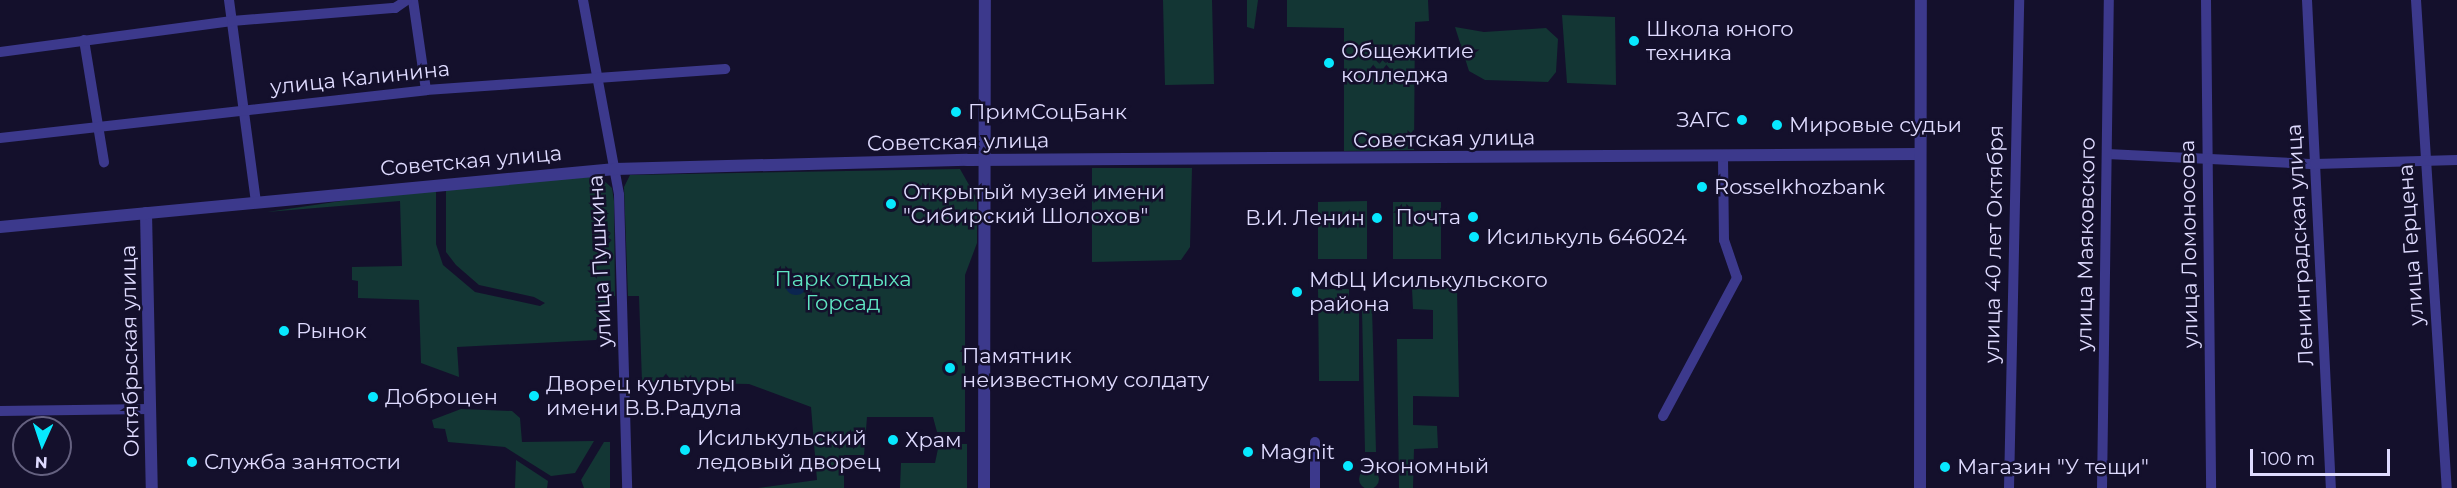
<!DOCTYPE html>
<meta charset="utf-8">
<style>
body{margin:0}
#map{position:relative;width:2457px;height:488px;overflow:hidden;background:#14102c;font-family:Montserrat,sans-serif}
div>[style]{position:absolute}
.green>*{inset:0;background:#133634}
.round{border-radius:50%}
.water>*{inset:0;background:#0b2550}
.minor>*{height:10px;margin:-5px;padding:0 5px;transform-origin:5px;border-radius:5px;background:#3c398c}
.tertiary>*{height:12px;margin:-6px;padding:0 6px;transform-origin:6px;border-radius:6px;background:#3c398c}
.dots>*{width:16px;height:16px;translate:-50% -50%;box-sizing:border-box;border:3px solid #14102c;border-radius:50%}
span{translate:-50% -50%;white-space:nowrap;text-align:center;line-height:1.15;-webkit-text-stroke:5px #14102c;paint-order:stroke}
.poi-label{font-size:21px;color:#dfdbff}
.left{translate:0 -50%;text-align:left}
.right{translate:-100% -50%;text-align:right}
.street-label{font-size:21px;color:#dfdbff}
.park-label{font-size:21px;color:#60e6c3}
.north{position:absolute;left:12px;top:416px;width:60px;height:60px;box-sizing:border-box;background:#14102c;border:2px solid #656180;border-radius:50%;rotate:183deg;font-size:16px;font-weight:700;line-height:24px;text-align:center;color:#dfdbff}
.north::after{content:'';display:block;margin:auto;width:21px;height:27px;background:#07e8ff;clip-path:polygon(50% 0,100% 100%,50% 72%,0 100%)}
.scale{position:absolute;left:2250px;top:449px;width:140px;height:27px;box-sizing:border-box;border:3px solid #dfdbff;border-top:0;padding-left:8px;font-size:18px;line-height:21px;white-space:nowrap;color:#dfdbff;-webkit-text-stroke:4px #14102c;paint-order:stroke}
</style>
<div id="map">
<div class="green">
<i style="clip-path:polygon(1163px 0,1212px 0,1214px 84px,1165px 85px)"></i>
<i style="clip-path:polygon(1247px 0,1258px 0,1254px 29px,1247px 27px)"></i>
<i style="clip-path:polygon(1287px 0,1428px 0,1429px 21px,1415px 22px,1414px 150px,1344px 151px,1344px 28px,1287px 27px)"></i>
<i style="clip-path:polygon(1562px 15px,1615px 17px,1616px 85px,1567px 83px)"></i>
<i style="clip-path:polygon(1455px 27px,1484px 32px,1546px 28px,1558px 39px,1556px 72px,1548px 82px,1485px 80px,1469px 71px)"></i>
<i style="clip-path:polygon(1092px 168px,1192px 168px,1190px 247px,1181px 260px,1092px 262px)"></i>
<i style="clip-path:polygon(960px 169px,977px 199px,977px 243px,965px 275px,965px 432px,937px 432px,933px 417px,867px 417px,864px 455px,844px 455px,844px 488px,758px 488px,817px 480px,811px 407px,749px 384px,642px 382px,639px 296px,628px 296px,624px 187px,630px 175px)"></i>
<i style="clip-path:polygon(599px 176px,612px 188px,614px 201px,615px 296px,610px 297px,610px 328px,601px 330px,596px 340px,457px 347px,459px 377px,421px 363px,419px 300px,358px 298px,358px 281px,352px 280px,352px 267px,402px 266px,400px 201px,267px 212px,436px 187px,436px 244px,443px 265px,475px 292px,540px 306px,545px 303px,534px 297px,479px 285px,456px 265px,446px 252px,446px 188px)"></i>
<i style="clip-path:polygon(1367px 201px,1367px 259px,1318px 259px,1318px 202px)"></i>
<i style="clip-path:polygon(1393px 202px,1441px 202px,1441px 259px,1393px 259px)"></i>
<i style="clip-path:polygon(1457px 288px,1459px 397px,1413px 396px,1413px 425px,1437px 426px,1438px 448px,1414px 449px,1413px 488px,1399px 488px,1397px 339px,1433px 339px,1433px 310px,1413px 309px,1412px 289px)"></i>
<i style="clip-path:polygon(1318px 289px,1349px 289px,1349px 307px,1359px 307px,1359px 381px,1319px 381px)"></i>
<i style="clip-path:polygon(1362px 308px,1372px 308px,1376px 452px,1365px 452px)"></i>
<i style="clip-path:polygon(461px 409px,512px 411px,520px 418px,522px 442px,594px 441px,575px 473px,551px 476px,505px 447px,448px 442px,445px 429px,434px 428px,432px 420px)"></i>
<i style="clip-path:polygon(604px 442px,610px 442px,610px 488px,584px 488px,581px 480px)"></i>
<i style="clip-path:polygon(939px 444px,967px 444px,967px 488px,900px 488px,901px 463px,935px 463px)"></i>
<i style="clip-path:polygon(516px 460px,548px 481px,547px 488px,515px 488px)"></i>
<i class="round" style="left:1359px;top:469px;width:20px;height:20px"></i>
</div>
<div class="water">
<i class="round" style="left:785px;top:273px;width:22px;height:22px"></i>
</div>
<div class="minor">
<i style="left:229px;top:0;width:204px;rotate:82.4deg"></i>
<i style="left:413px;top:0;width:91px;rotate:81.8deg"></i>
<i style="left:583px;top:0;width:198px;rotate:79.5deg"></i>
<i style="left:619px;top:195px;width:293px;rotate:88.4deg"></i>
<i style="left:2206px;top:0;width:488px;rotate:89.4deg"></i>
<i style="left:2307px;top:0;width:489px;rotate:87.2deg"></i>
<i style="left:2416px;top:0;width:489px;rotate:86.4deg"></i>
<i style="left:84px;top:40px;width:124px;rotate:80.7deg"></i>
<i style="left:0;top:52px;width:234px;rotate:-7.6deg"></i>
<i style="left:232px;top:21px;width:164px;rotate:-4.6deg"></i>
<i style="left:395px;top:8px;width:14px;rotate:-34deg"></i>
<i style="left:0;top:138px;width:429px;rotate:-6.4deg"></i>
<i style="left:426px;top:90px;width:300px;rotate:-4deg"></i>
<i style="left:2107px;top:154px;width:208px;rotate:2.8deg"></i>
<i style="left:2315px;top:164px;width:142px;rotate:-1.6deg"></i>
<i style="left:0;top:411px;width:150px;rotate:-0.8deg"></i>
<i style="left:1663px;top:416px;width:157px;rotate:-61.8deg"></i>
<i style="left:1737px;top:278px;width:40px;rotate:-108.9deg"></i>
<i style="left:1724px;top:240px;width:84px;rotate:-90.7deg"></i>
<i style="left:1315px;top:442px;width:46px;rotate:90deg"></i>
<i style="left:2009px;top:488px;width:488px;rotate:-88.8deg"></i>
<i style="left:2102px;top:488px;width:488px;rotate:-89.2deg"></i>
</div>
<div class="tertiary">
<i style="left:146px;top:213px;width:275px;rotate:88.8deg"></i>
<i style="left:0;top:227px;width:618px;rotate:-5.39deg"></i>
<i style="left:615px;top:169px;width:352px;rotate:-1.5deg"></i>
<i style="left:967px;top:160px;width:952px;rotate:-0.36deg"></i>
<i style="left:984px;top:488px;width:488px;rotate:-89.9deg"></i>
<i style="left:1920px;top:488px;width:488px;rotate:-89.9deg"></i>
</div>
<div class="dots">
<i style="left:1634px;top:41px;background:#07e8ff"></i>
<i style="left:1329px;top:63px;background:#07e8ff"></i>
<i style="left:956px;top:112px;background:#07e8ff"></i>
<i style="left:1742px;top:120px;background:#07e8ff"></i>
<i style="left:1777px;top:125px;background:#07e8ff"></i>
<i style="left:1702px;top:187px;background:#07e8ff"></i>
<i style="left:891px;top:204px;background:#07e8ff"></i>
<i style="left:1473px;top:217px;background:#07e8ff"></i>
<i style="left:1377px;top:218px;background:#07e8ff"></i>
<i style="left:1474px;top:237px;background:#07e8ff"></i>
<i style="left:1297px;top:292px;background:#07e8ff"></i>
<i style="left:284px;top:331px;background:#07e8ff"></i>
<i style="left:950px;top:368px;background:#07e8ff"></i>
<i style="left:534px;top:396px;background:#07e8ff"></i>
<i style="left:373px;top:397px;background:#07e8ff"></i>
<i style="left:893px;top:440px;background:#07e8ff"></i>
<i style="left:685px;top:450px;background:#07e8ff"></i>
<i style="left:1248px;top:452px;background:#07e8ff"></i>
<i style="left:192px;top:462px;background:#07e8ff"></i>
<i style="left:1348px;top:466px;background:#07e8ff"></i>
<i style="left:1945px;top:467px;background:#07e8ff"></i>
</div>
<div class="poi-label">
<span class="left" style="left:1646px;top:41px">Школа юного<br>техника</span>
<span class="left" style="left:1341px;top:63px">Общежитие<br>колледжа</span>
<span class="left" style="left:968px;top:112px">ПримСоцБанк</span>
<span class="right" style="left:1730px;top:120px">ЗАГС</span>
<span class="left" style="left:1789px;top:125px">Мировые судьи</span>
<span class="left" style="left:1714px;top:187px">Rosselkhozbank</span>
<span class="left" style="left:903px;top:204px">Открытый музей имени<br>"Сибирский Шолохов"</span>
<span class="right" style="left:1461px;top:217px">Почта</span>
<span class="right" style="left:1365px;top:218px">В.И. Ленин</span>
<span class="left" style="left:1486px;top:237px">Исилькуль 646024</span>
<span class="left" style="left:1309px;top:292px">МФЦ Исилькульского<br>района</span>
<span class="left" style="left:296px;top:331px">Рынок</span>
<span class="left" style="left:962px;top:368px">Памятник<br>неизвестному солдату</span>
<span class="left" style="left:546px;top:396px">Дворец культуры<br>имени В.В.Радула</span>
<span class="left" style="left:385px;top:397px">Доброцен</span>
<span class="left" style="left:697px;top:450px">Исилькульский<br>ледовый дворец</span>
<span class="left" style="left:905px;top:440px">Храм</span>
<span class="left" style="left:1260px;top:452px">Magnit</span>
<span class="left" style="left:204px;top:462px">Служба занятости</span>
<span class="left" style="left:1360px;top:466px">Экономный</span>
<span class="left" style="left:1957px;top:467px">Магазин "У тещи"</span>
</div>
<div class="street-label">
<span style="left:360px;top:78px;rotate:-6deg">улица Калинина</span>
<span style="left:1444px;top:139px;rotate:-1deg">Советская улица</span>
<span style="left:958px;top:142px;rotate:-1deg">Советская улица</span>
<span style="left:471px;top:161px;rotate:-5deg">Советская улица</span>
<span style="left:1994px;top:244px;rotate:-89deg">улица 40 лет Октября</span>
<span style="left:2086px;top:244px;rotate:-89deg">улица Маяковского</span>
<span style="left:2189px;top:244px;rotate:-91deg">улица Ломоносова</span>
<span style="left:2300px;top:245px;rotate:-93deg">Ленинградская улица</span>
<span style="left:2411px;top:245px;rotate:-94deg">улица Герцена</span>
<span style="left:600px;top:261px;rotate:-93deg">улица Пушкина</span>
<span style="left:130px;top:351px;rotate:-91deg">Октябрьская улица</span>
</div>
<div class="park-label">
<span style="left:843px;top:291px">Парк отдыха<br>Горсад</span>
</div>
<div class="north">N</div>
<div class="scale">100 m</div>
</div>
